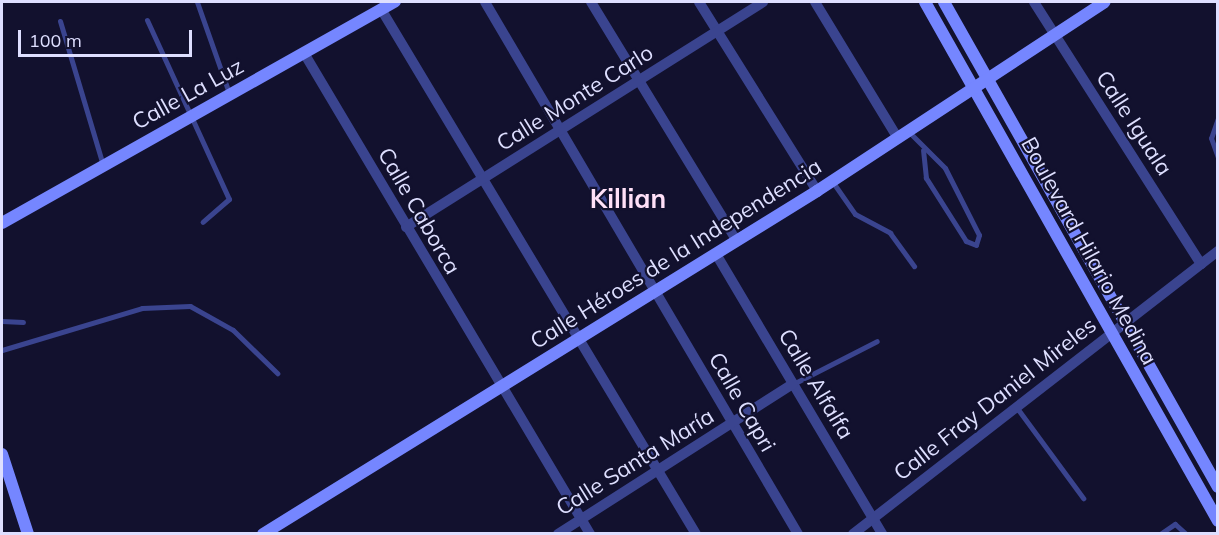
<!DOCTYPE html>
<meta charset="utf-8">
<style>
body{margin:0}
#map{position:relative;width:1219px;height:535px;overflow:hidden;background:#12112e;font-family:Mulish,sans-serif}
div>[style]{position:absolute}
.lane>*{height:5px;margin:-2.5px;padding:0 2.5px;transform-origin:2.5px;border-radius:2.5px;background:#3a448f}
.street>*{height:10px;margin:-5px;padding:0 5px;transform-origin:5px;border-radius:5px;background:#3a448f}
.secondary>*{height:12px;margin:-6px;padding:0 6px;transform-origin:6px;border-radius:6px;background:#7586ff}
span{translate:-50% -50%;white-space:nowrap;text-align:center;line-height:1.15;-webkit-text-stroke:4.5px #12112e;paint-order:stroke}
.street-label{font-size:22px;color:#dedfff}
.quarter-label{font-size:26px;color:#ffe0f8;font-weight:700}
.frame{position:absolute;inset:0;border:3px solid #dedfff;pointer-events:none}
.scale{position:absolute;left:18px;top:30px;width:174px;height:27px;box-sizing:border-box;border:3px solid #dedfff;border-top:0;padding-left:8px;font-size:18px;line-height:21px;white-space:nowrap;color:#dedfff;-webkit-text-stroke:4px #12112e;paint-order:stroke}
</style>
<div id="map">
<div class="lane">
<i style="left:197px;top:2px;width:96px;rotate:70.6deg"></i>
<i style="left:147px;top:20px;width:197px;rotate:65.4deg"></i>
<i style="left:229px;top:199px;width:35px;rotate:139deg"></i>
<i style="left:60px;top:21px;width:150px;rotate:73.4deg"></i>
<i style="left:1218px;top:118px;width:21px;rotate:109deg"></i>
<i style="left:1211px;top:138px;width:20px;rotate:70deg"></i>
<i style="left:909px;top:132px;width:51px;rotate:45deg"></i>
<i style="left:945px;top:168px;width:75px;rotate:63.1deg"></i>
<i style="left:979px;top:235px;width:10px;rotate:107deg"></i>
<i style="left:976px;top:245px;width:11px;rotate:-158deg"></i>
<i style="left:966px;top:241px;width:75px;rotate:-122.4deg"></i>
<i style="left:926px;top:178px;width:28px;rotate:-96deg"></i>
<i style="left:832px;top:181px;width:40px;rotate:55.1deg"></i>
<i style="left:855px;top:214px;width:40px;rotate:28deg"></i>
<i style="left:890px;top:233px;width:41px;rotate:54deg"></i>
<i style="left:2px;top:321px;width:21px;rotate:3deg"></i>
<i style="left:2px;top:350px;width:146px;rotate:-16.7deg"></i>
<i style="left:142px;top:308px;width:48px;rotate:-2.4deg"></i>
<i style="left:190px;top:306px;width:49px;rotate:29.2deg"></i>
<i style="left:233px;top:330px;width:62px;rotate:44.3deg"></i>
<i style="left:793px;top:384px;width:94px;rotate:-27.1deg"></i>
<i style="left:1017px;top:408px;width:112px;rotate:53.7deg"></i>
<i style="left:1160px;top:534px;width:18px;rotate:-34deg"></i>
<i style="left:1175px;top:524px;width:15px;rotate:42deg"></i>
</div>
<div class="street">
<i style="left:485px;top:2px;width:617px;rotate:59.53deg"></i>
<i style="left:591px;top:2px;width:279px;rotate:58.6deg"></i>
<i style="left:699px;top:2px;width:223px;rotate:58deg"></i>
<i style="left:815px;top:2px;width:158px;rotate:58.7deg"></i>
<i style="left:1034px;top:2px;width:311px;rotate:57.5deg"></i>
<i style="left:381px;top:9px;width:612px;rotate:59.04deg"></i>
<i style="left:304px;top:53px;width:560px;rotate:59.26deg"></i>
<i style="left:406px;top:227px;width:422px;rotate:-32.2deg"></i>
<i style="left:716px;top:254px;width:326px;rotate:59.3deg"></i>
<i style="left:558px;top:534px;width:279px;rotate:-32.6deg"></i>
<i style="left:853px;top:534px;width:462px;rotate:-37.8deg"></i>
</div>
<div class="secondary">
<i style="left:925px;top:2px;width:596px;rotate:60.55deg"></i>
<i style="left:944px;top:2px;width:557px;rotate:60.54deg"></i>
<i style="left:2px;top:223px;width:451px;rotate:-29.4deg"></i>
<i style="left:2px;top:454px;width:84px;rotate:72deg"></i>
<i style="left:263px;top:534px;width:652px;rotate:-31.76deg"></i>
<i style="left:817px;top:191px;width:344px;rotate:-33.3deg"></i>
</div>
<div class="street-label">
<span style="left:188px;top:94px;rotate:-29deg">Calle La Luz</span>
<span style="left:575px;top:98px;rotate:-32deg">Calle Monte Carlo</span>
<span style="left:1134px;top:123px;rotate:57deg">Calle Iguala</span>
<span style="left:419px;top:211px;rotate:60deg">Calle Caborca</span>
<span style="left:1089px;top:251px;rotate:61deg">Boulevard Hilario Medina</span>
<span style="left:676px;top:254px;rotate:-32deg">Calle Héroes de la Independencia</span>
<span style="left:816px;top:384px;rotate:59deg">Calle Alfalfa</span>
<span style="left:995px;top:399px;rotate:-38deg">Calle Fray Daniel Mireles</span>
<span style="left:742px;top:402px;rotate:60deg">Calle Capri</span>
<span style="left:635px;top:462px;rotate:-32deg">Calle Santa María</span>
</div>
<div class="quarter-label">
<span style="left:628px;top:199px">Killian</span>
</div>
<div class="frame"></div>
<div class="scale">100 m</div>
</div>
